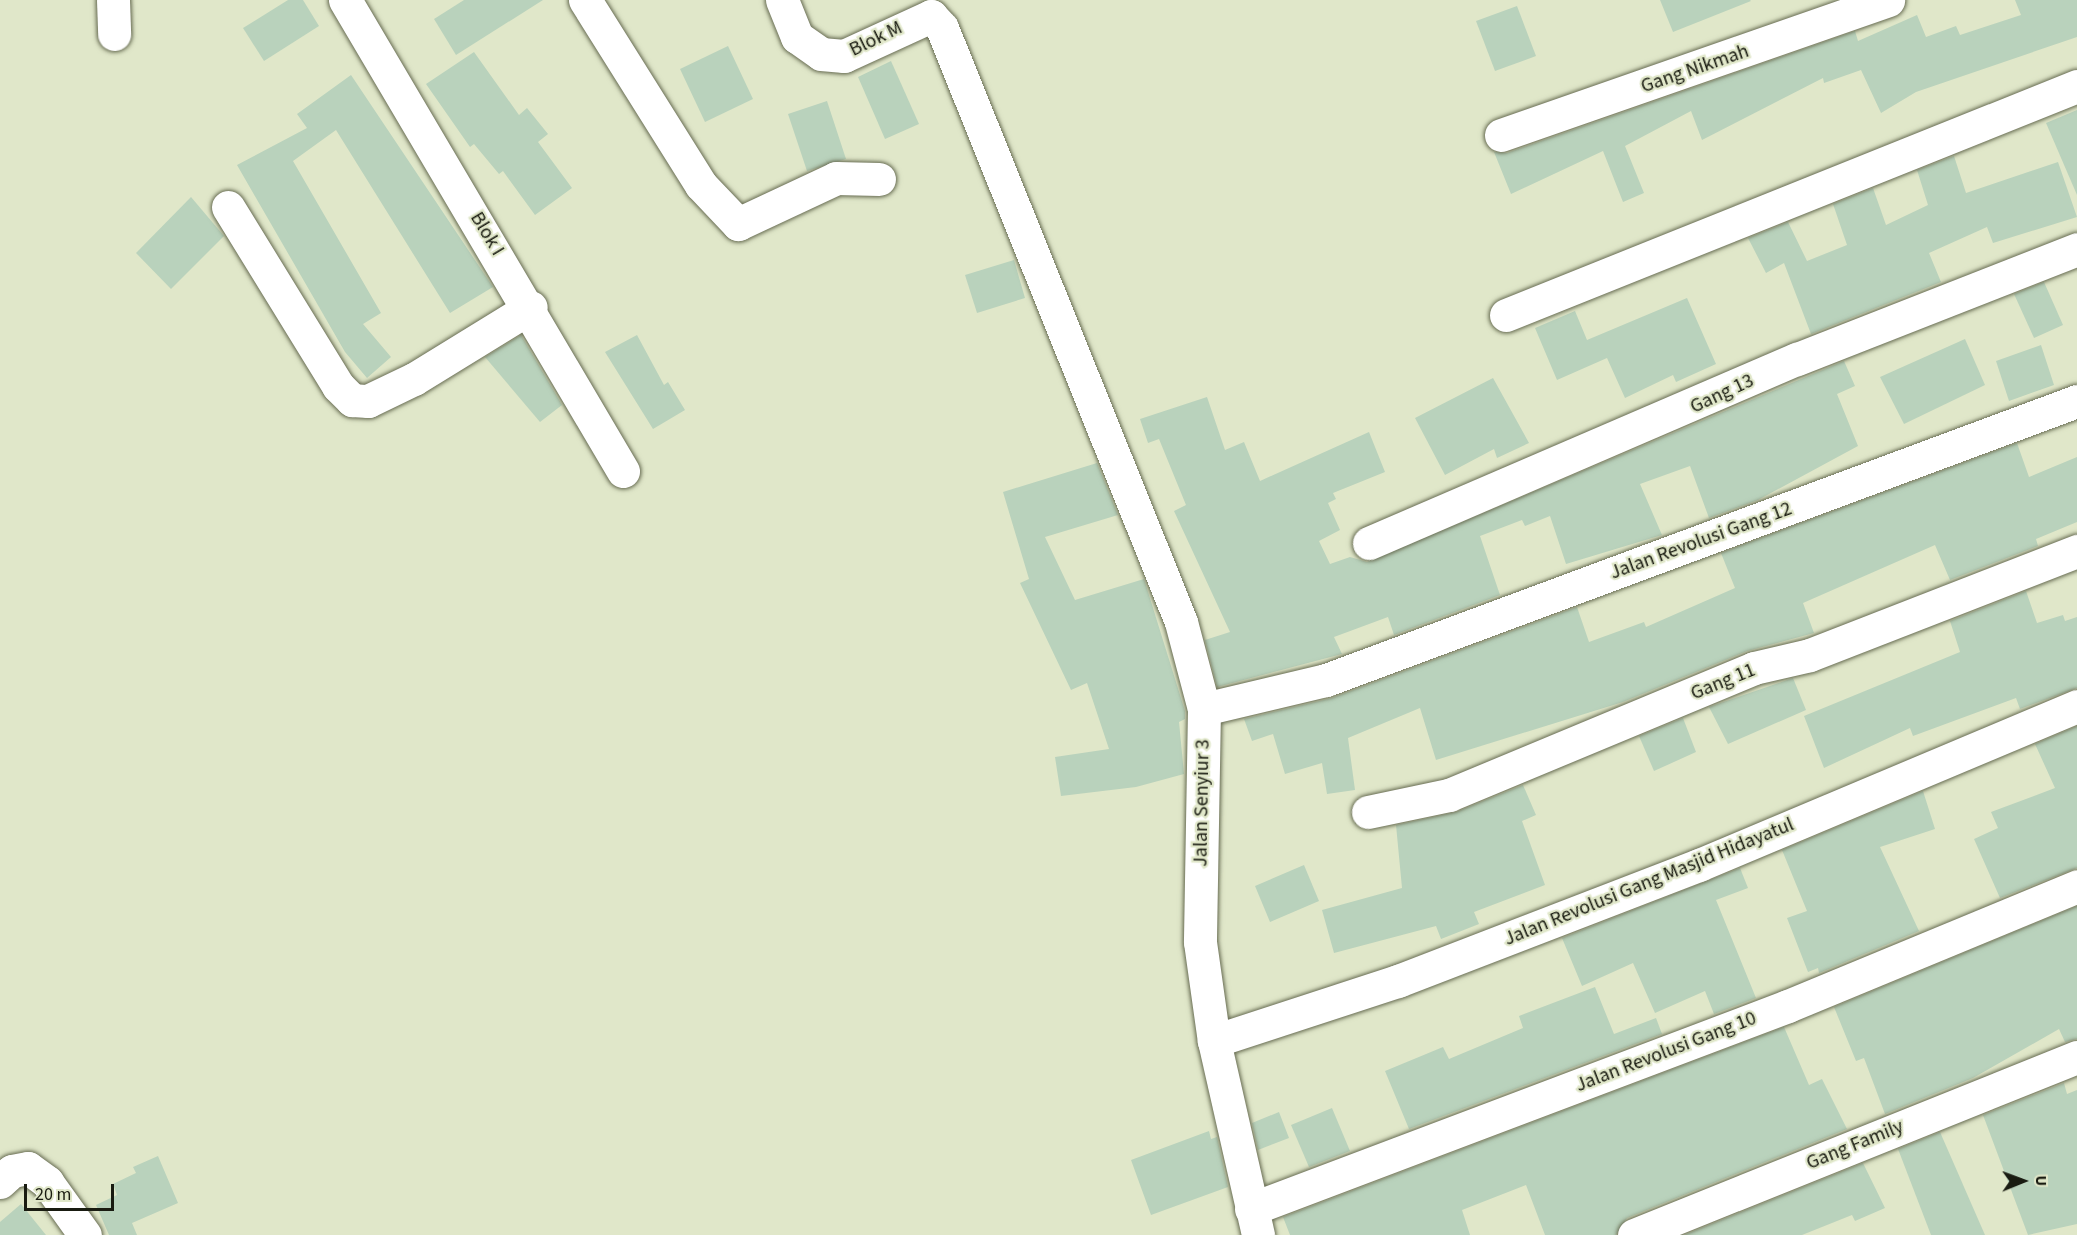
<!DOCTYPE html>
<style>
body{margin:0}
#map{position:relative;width:2077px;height:1235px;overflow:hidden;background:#e0e7c9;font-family:"Source Sans 3",sans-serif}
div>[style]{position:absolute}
.building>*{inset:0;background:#b9d2bc}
.roads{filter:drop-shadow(0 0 2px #676c52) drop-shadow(0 0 2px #676c52)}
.minor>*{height:33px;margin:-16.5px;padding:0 16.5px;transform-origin:16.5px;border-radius:16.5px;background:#fff}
span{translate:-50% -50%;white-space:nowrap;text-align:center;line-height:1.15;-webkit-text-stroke:4.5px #e0e7c9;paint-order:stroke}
.street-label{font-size:20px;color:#191b11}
.north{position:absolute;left:1993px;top:1151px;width:60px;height:60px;-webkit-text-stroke:4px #e0e7c9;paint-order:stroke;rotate:89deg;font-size:16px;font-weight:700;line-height:24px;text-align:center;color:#191b11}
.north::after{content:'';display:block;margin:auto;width:21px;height:27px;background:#191b11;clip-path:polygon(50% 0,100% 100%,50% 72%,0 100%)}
.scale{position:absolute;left:24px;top:1184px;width:90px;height:27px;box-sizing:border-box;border:3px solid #191b11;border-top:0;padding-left:8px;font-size:18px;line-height:21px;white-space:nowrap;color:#191b11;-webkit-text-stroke:4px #e0e7c9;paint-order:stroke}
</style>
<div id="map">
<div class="building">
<i style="clip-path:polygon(288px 0,303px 0,319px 26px,264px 61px,243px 28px)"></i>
<i style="clip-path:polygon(464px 0,543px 0,456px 55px,434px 19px)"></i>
<i style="clip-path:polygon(1660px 0,1750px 0,1751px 1px,1673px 32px)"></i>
<i style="clip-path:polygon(2015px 0,2077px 0,2077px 37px,1916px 92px,1881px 113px,1861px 70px,1824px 83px,1823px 78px,1702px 140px,1691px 111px,1625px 146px,1644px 193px,1623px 202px,1603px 151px,1511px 194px,1494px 152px,1507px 153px,1855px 31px,1858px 41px,1917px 15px,1926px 37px,1956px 26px,1960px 35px,2021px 15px)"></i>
<i style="clip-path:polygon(1517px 6px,1536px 56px,1495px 71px,1476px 21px)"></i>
<i style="clip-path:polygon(728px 46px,753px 99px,705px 122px,680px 69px)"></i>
<i style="clip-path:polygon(474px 52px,519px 115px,527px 108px,548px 134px,538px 142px,572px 188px,535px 215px,503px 171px,499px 174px,474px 144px,470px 147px,426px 84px)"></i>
<i style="clip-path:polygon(891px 61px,919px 124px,885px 139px,858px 77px)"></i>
<i style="clip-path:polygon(351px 75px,493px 287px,450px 313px,336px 130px,293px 161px,381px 313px,363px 324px,391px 357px,367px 378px,345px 352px,237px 165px,307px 128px,297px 114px)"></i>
<i style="clip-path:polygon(827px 101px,846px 159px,807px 171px,788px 114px)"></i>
<i style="clip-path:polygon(2077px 110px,2077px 195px,2046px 123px)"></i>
<i style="clip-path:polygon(1954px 156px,1966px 193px,2058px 162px,2077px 217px,1993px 243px,1987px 227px,1929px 253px,1941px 282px,1811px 334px,1784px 263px,1766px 273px,1748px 238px,1788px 222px,1807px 261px,1847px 245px,1833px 204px,1873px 188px,1886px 225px,1928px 205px,1917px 170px)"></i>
<i style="clip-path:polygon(191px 197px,224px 236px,171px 289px,136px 253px)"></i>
<i style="clip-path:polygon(1014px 260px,1025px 298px,977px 313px,965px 275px)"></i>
<i style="clip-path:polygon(2044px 282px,2063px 325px,2034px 338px,2014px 294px)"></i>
<i style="clip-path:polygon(1687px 298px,1716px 364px,1676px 382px,1673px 375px,1625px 398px,1607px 358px,1557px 380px,1535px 328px,1575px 311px,1587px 340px)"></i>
<i style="clip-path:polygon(521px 335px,562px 405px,540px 422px,485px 357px)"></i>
<i style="clip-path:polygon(637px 335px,664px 385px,668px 382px,685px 410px,653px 429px,605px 352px)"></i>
<i style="clip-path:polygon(1965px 339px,1985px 385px,1904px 424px,1880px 377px)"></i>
<i style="clip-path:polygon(2041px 345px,2054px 385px,2009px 401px,1996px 361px)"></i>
<i style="clip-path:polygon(1844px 361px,1855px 386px,1837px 394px,1858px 446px,1758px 500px,1709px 518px,1690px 466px,1640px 484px,1662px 535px,1566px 564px,1550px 516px,1525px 526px,1522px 520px,1480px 536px,1500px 595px,1394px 635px,1388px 617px,1334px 637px,1342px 654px,1217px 687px,1205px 640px,1230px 632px,1174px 511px,1186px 505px,1159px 439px,1148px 443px,1140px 419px,1207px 397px,1225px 450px,1244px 442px,1260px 481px,1369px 432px,1385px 472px,1333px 493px,1336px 499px,1328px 503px,1340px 530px,1319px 541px,1330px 564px,1350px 557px,1367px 562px)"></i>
<i style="clip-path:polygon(1493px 378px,1529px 443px,1497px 458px,1494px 449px,1445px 475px,1415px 418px)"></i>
<i style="clip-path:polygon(2017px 443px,2029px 477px,2077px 457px,2077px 522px,2036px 539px,2038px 546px,1950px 580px,1935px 545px,1803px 603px,1814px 633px,1747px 651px,1623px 702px,1436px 760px,1420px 708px,1348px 738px,1355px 790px,1327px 794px,1322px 763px,1285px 774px,1273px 734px,1252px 741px,1244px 719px,1332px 698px,1577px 607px,1589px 642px,1644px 622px,1646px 627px,1735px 588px,1721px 553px)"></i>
<i style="clip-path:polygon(1097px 463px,1118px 515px,1045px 537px,1075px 600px,1144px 579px,1185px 711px,1185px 719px,1179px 722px,1184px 774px,1136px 787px,1061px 796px,1055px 757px,1109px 749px,1087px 683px,1071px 690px,1020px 583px,1029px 579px,1003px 492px)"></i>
<i style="clip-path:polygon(2026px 591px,2037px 623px,2063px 615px,2065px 621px,2077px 617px,2077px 688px,2020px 709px,2016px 698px,1913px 736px,1910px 728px,1824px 768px,1804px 716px,1960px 652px,1950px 621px)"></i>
<i style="clip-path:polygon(1793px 678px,1806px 710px,1728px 744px,1709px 707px)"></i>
<i style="clip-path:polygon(1683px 718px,1696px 752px,1654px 771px,1639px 736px)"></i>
<i style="clip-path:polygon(2077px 726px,2077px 868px,2000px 898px,1974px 839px,1998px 828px,1991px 812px,2055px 788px,2035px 744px)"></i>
<i style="clip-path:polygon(1523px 785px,1536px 815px,1522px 821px,1545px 885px,1474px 912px,1479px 924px,1441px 939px,1436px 926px,1334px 953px,1322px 910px,1402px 888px,1396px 825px,1456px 812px)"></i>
<i style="clip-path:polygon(1923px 791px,1935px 829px,1880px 847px,1919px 931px,1819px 973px,1818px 968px,1808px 972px,1787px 918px,1807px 911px,1782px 850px)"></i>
<i style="clip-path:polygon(1304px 865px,1319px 901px,1270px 922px,1255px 886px)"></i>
<i style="clip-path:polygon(1740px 868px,1748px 888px,1716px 900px,1756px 998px,1714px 1014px,1705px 991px,1655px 1013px,1633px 963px,1582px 986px,1562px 938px)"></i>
<i style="clip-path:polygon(2077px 906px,2077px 1039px,2065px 1042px,2059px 1029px,1973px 1078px,1885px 1114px,1864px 1058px,1856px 1061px,1834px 1007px)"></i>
<i style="clip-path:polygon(1595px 987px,1614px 1034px,1656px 1018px,1662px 1034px,1409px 1129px,1385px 1071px,1443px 1047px,1449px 1059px,1523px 1028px,1519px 1016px)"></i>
<i style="clip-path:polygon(1784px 1027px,1809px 1085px,1822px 1079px,1847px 1129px,1627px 1218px,1616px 1235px,1545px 1235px,1526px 1185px,1462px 1210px,1470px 1235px,1290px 1235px,1283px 1217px)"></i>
<i style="clip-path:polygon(2064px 1083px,2067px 1094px,2077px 1090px,2077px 1224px,2028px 1235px,1983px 1115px)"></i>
<i style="clip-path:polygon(1332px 1108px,1350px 1151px,1309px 1167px,1291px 1125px)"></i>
<i style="clip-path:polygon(1279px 1112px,1289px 1138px,1258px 1150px,1252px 1123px)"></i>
<i style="clip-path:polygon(1209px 1131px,1211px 1139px,1217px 1137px,1228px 1187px,1151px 1215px,1131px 1160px)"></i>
<i style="clip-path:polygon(1940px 1132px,1985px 1235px,1931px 1235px,1898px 1149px)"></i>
<i style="clip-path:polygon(158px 1156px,178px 1203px,132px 1223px,137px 1235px,109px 1235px,96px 1205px,117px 1195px,113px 1184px,136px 1173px,133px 1167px)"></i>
<i style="clip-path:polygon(1863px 1163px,1885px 1208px,1855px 1221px,1852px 1215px,1802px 1235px,1684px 1235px)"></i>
<i style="clip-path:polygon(21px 1204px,46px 1235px,0 1235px,0 1222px)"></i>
</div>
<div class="roads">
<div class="minor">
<i style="left:113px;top:0;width:34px;rotate:88deg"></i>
<i style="left:345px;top:0;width:547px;rotate:59.45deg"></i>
<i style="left:585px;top:0;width:218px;rotate:57.9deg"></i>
<i style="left:701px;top:185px;width:54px;rotate:46.5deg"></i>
<i style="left:738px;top:224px;width:108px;rotate:-25.1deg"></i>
<i style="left:836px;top:178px;width:43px;rotate:1.3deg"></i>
<i style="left:782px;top:0;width:40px;rotate:68deg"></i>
<i style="left:797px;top:37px;width:29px;rotate:35deg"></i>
<i style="left:821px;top:54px;width:23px;rotate:5deg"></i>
<i style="left:844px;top:56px;width:96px;rotate:-24.7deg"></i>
<i style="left:931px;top:16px;width:16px;rotate:47deg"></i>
<i style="left:942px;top:28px;width:640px;rotate:68.08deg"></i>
<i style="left:1181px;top:622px;width:90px;rotate:75.2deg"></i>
<i style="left:1204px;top:709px;width:233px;rotate:91deg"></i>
<i style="left:1200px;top:942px;width:100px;rotate:82deg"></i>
<i style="left:1214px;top:1041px;width:199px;rotate:77.2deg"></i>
<i style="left:1501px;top:135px;width:410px;rotate:-19.2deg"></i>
<i style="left:228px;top:207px;width:210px;rotate:58.4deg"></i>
<i style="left:338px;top:386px;width:20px;rotate:45deg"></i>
<i style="left:352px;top:400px;width:16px;rotate:4deg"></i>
<i style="left:368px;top:401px;width:51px;rotate:-25.6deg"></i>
<i style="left:414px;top:379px;width:137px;rotate:-31.6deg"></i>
<i style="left:1506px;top:315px;width:615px;rotate:-21.85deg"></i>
<i style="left:1369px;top:543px;width:466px;rotate:-23.3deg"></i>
<i style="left:1797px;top:359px;width:301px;rotate:-21.4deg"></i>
<i style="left:1204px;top:709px;width:125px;rotate:-13.4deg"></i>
<i style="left:1326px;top:680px;width:801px;rotate:-20.38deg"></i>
<i style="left:1368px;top:812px;width:83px;rotate:-11.9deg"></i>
<i style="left:1449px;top:795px;width:330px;rotate:-22.6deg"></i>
<i style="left:1754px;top:668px;width:57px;rotate:-13.1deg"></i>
<i style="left:1810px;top:655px;width:287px;rotate:-21.3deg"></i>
<i style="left:1214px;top:1041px;width:194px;rotate:-18.1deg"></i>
<i style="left:1398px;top:981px;width:323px;rotate:-21.1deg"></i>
<i style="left:1699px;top:865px;width:410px;rotate:-22.8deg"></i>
<i style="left:0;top:1182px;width:16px;rotate:-43deg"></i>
<i style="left:12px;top:1171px;width:16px;rotate:-11deg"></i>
<i style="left:28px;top:1168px;width:24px;rotate:36deg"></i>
<i style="left:47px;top:1182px;width:65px;rotate:54.4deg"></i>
<i style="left:1251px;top:1209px;width:574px;rotate:-20.71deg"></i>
<i style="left:1788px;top:1006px;width:313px;rotate:-22.5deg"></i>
<i style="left:1634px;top:1235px;width:477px;rotate:-21.9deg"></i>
</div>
</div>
<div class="street-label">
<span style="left:876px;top:39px;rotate:-26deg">Blok M</span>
<span style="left:1695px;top:69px;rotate:-19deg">Gang Nikmah</span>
<span style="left:487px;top:234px;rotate:59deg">Blok I</span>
<span style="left:1722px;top:394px;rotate:-25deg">Gang 13</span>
<span style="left:1701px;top:541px;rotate:-20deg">Jalan Revolusi Gang 12</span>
<span style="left:1723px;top:682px;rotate:-22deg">Gang 11</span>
<span style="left:1202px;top:803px;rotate:-89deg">Jalan Senyiur 3</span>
<span style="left:1649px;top:882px;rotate:-22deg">Jalan Revolusi Gang Masjid Hidayatul</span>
<span style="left:1666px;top:1052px;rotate:-21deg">Jalan Revolusi Gang 10</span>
<span style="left:1855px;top:1145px;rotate:-22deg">Gang Family</span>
</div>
<div class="north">U</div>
<div class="scale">20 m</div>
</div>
